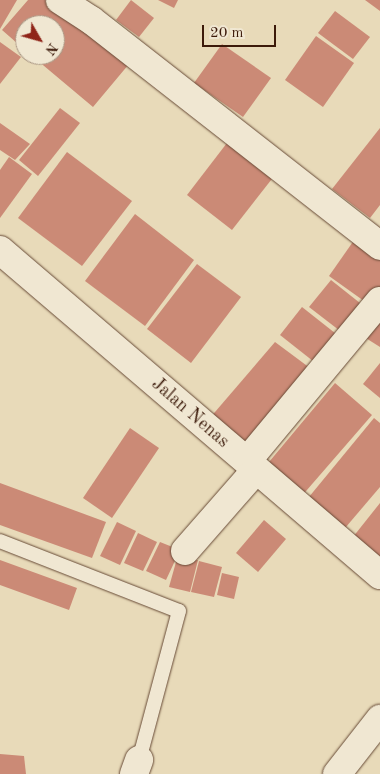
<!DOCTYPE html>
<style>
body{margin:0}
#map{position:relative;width:380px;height:774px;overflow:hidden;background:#e8dab9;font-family:"Old Standard TT",serif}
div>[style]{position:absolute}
.building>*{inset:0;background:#cb8a76}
.roads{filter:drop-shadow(0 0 1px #674a36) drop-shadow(0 0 1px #674a36)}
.lane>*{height:14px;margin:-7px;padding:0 7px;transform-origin:7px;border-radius:7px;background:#f0e7d2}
.street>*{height:28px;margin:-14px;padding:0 14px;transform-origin:14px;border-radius:14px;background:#f0e7d2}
span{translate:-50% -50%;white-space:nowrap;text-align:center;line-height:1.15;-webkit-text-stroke:5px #f0e7d2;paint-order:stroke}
.street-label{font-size:18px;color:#3c1a0a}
.north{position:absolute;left:15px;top:15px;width:50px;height:50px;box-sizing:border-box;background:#f0e7d2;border:1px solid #a89582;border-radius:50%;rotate:128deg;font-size:14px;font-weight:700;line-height:20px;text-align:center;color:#3c1a0a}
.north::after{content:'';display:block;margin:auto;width:18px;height:22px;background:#8f2418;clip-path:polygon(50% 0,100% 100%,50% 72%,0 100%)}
.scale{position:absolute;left:202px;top:25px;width:74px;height:22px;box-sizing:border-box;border:2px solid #3c1a0a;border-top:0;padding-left:6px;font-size:15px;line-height:18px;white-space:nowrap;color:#3c1a0a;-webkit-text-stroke:4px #f0e7d2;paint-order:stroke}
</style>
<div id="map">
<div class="building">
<i style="clip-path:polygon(0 0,17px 0,0 29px)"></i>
<i style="clip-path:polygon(28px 0,53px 0,129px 64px,93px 107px,31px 55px,55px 55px,55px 25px,25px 25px,25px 50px,2px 30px)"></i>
<i style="clip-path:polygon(131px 0,154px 18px,139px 37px,116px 20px)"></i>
<i style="clip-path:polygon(158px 0,178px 0,174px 8px)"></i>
<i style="clip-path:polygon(365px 0,380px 0,380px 11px)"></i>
<i style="clip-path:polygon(335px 11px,370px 37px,353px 59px,318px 33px)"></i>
<i style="clip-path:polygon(316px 36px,354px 63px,323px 107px,285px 80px)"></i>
<i style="clip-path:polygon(0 42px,21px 57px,0 84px)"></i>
<i style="clip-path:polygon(222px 44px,271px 78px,243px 117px,194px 83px)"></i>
<i style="clip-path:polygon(60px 108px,80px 123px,38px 176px,19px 160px)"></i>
<i style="clip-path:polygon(0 123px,30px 144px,15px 160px,0 150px)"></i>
<i style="clip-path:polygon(380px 128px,380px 205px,370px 218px,332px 189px)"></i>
<i style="clip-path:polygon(230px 139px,275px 175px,232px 230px,187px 195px)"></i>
<i style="clip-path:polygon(67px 152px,132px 201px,82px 266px,18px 218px)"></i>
<i style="clip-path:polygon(9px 157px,32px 174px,0 218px,0 170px)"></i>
<i style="clip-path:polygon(135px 214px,194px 260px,145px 326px,85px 281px)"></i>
<i style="clip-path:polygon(357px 236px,380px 252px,380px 293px,371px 306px,329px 276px)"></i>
<i style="clip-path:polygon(197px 264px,241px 297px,191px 363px,147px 329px)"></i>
<i style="clip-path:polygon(331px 280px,365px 307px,344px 334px,309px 307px)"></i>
<i style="clip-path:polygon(302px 307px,340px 337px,318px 365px,280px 335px)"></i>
<i style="clip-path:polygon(380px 314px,380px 347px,361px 335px)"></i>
<i style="clip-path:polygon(275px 342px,314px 371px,247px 455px,209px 419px)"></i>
<i style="clip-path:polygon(380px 363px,380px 398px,363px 384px)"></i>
<i style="clip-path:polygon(335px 383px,372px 415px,300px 498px,264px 468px)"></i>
<i style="clip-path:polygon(374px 418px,380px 423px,380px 487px,340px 534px,304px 503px)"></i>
<i style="clip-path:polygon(130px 428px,159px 448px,112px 518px,83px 498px)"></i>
<i style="clip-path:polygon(0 483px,106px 522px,92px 558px,0 525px)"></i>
<i style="clip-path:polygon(380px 503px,380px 568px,349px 542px)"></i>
<i style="clip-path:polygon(264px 520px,286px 539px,258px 572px,236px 553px)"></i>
<i style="clip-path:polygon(117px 522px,136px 531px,120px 565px,100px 556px)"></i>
<i style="clip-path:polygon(138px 533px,157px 542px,143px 571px,124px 563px)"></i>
<i style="clip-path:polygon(160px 542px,180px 550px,166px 580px,146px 571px)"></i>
<i style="clip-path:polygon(0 560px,77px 588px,69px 610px,0 585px)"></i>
<i style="clip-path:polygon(198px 560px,190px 592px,169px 587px,176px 562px)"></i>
<i style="clip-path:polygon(199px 561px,222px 567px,214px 597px,191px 592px)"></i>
<i style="clip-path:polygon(222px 573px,239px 577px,234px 599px,217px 595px)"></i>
<i style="clip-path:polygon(0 754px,24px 756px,26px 774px,0 774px)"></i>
</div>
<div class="roads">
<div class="lane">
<i style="left:0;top:541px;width:192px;rotate:21.4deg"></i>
<i style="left:179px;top:611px;width:154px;rotate:105deg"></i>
</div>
<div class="street">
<i style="left:60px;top:0;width:37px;rotate:33deg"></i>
<i style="left:91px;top:20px;width:367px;rotate:38deg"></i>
<i style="left:0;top:250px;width:500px;rotate:40.54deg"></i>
<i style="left:247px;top:461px;width:208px;rotate:-50.3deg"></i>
<i style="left:185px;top:551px;width:108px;rotate:-48.8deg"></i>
<i style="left:134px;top:774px;width:15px;rotate:-70deg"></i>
<i style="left:337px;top:774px;width:70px;rotate:-52deg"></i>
</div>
</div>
<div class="street-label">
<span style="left:190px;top:413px;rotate:41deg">Jalan Nenas</span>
</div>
<div class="north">N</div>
<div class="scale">20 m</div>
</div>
